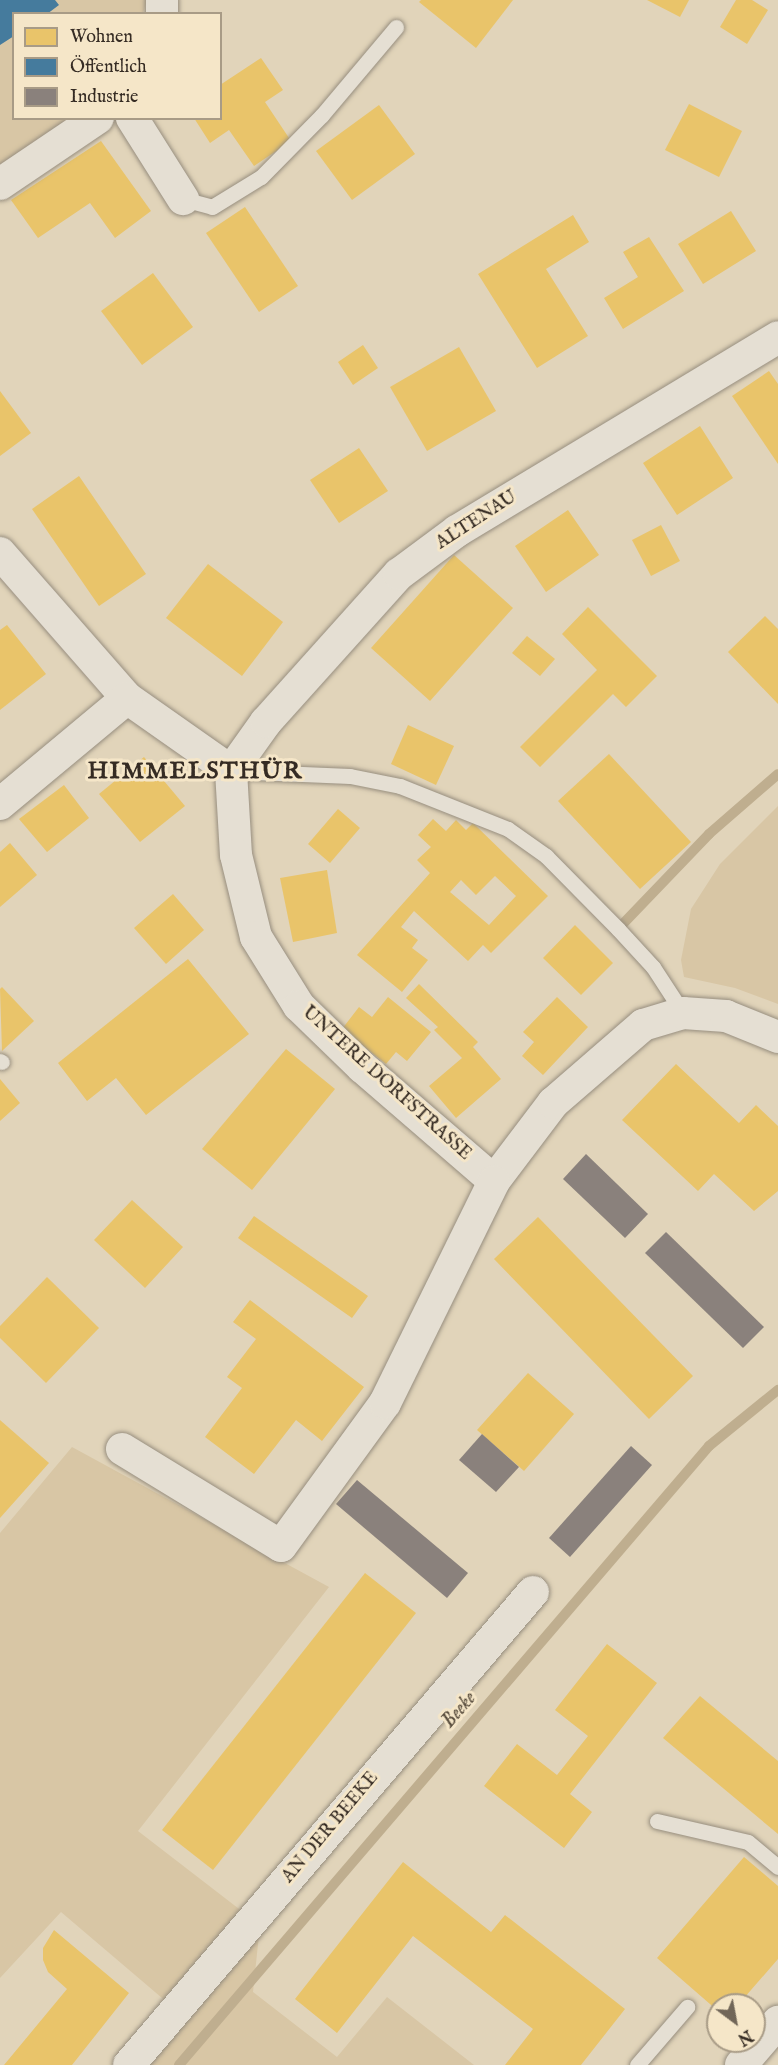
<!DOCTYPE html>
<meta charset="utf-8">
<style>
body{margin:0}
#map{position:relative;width:778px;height:2065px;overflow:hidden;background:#e1d4ba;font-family:"IM FELL English",serif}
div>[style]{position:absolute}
.green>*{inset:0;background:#d8c6a5}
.homes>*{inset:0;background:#e9c46a}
.public>*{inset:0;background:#457b9d}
.industry>*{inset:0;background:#8a817c}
.stream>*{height:10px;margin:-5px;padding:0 5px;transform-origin:5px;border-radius:5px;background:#bfae8f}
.roads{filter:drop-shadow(0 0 2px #978e7f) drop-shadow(0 0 2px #978e7f)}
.service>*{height:15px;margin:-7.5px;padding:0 7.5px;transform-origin:7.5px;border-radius:7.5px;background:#e5dfd3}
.minor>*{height:32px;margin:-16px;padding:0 16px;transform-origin:16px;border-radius:16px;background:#e5dfd3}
span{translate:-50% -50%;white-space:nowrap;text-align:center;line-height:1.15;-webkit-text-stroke:6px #f5e6c8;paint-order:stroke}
.street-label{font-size:18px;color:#352b23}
.water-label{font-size:20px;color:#5a4e3e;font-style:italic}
.district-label{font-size:24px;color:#352b23;font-weight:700;letter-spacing:1.5px}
.legend{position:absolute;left:12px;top:12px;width:210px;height:108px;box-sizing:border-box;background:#f5e6c8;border:2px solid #a89b86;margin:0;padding:8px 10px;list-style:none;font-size:18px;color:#352b23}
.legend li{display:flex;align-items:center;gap:12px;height:30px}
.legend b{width:30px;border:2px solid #a89b86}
.north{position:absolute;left:706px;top:1993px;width:60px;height:60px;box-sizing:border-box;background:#f5e6c8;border:2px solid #a89b86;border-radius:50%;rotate:148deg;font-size:16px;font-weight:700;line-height:24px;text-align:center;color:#352b23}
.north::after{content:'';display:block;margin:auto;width:21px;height:27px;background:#716658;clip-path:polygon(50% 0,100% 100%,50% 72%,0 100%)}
</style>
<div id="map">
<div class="green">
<i style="clip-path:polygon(0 0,147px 0,143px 13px,14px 14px,14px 118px,73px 119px,0 167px)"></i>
<i style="clip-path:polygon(778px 806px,778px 1004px,735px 988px,684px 977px,681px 960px,691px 909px,720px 864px)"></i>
<i style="clip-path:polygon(72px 1447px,329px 1587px,138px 1831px,260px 1925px,253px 1992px,337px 2057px,387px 1997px,474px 2065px,140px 2065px,182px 2015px,61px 1912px,0 1978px,0 1533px)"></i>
</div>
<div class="homes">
<i style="clip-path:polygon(421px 0,513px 0,476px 48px,419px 2px)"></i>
<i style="clip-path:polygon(647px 0,689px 0,680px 17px)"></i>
<i style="clip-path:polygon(736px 0,752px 0,768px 10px,747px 44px,720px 27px)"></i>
<i style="clip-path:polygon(261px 58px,283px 90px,265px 102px,291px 141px,254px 166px,229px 130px,210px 143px,194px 118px,220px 118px,220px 85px)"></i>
<i style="clip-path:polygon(689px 104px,742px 131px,719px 177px,665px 150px)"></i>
<i style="clip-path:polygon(379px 105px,415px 154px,352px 200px,316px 151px)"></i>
<i style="clip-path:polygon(101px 141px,151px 211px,115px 238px,90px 203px,38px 238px,11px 200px)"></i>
<i style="clip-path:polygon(245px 207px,298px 286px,259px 312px,206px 233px)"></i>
<i style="clip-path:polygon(731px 211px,756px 251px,703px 284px,678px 244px)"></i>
<i style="clip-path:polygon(573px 215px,589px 242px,546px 269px,588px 336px,537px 368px,478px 274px)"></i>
<i style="clip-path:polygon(649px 237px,684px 291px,623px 329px,604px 298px,638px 277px,623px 252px)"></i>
<i style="clip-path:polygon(153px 273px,193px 327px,142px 365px,101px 311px)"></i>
<i style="clip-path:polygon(363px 345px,378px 368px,353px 385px,338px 362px)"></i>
<i style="clip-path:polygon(459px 347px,496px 411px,427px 451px,390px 387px)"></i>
<i style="clip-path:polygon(769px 371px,778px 384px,778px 464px,732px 396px)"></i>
<i style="clip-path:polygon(0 391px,31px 433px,0 456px)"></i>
<i style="clip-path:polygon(700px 426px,733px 478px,677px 515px,643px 463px)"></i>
<i style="clip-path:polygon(359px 448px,388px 491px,339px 523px,310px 480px)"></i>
<i style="clip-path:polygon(79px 476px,146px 574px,99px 606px,32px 509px)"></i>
<i style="clip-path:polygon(568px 510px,599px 555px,546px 592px,515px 546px)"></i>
<i style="clip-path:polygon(661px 525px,680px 561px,651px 576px,632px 540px)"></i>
<i style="clip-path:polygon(454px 555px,513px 608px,430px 701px,371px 648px)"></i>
<i style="clip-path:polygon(208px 564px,283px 622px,242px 676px,166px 618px)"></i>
<i style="clip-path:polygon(588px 607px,657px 676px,626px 707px,613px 694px,540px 767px,520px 747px,597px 670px,562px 634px)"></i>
<i style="clip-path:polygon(765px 616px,778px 629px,778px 704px,728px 652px)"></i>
<i style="clip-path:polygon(7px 625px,46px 674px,0 710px,0 630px)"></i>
<i style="clip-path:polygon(527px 636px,555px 659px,540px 676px,512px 653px)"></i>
<i style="clip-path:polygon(408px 725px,454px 746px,436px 785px,391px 764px)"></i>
<i style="clip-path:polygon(609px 754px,691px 842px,640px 889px,558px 801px)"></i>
<i style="clip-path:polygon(144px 757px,185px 806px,140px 842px,99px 794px)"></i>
<i style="clip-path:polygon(64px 785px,89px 818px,47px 852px,19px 819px)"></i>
<i style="clip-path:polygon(338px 809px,360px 828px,330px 863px,308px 844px)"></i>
<i style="clip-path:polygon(evenodd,433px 819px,446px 831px,456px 820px,466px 830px,473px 823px,548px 896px,491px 953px,483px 945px,468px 961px,414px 911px,401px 927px,418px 940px,412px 948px,428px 960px,402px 992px,357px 955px,430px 873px,417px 860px,431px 847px,418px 835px,433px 819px,495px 876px,516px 896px,489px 925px,450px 892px,461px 880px,476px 895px,495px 876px)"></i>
<i style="clip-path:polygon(10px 843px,37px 875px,0 907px,0 852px)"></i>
<i style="clip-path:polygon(327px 870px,337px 933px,293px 942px,280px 878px)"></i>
<i style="clip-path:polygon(173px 894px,204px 930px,166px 964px,134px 928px)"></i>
<i style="clip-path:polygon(575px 925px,613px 963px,581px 995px,543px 958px)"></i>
<i style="clip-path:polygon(188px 959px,249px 1034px,146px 1115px,116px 1078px,87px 1101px,58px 1063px)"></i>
<i style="clip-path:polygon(419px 984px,478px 1042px,473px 1047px,501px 1079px,456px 1118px,429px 1086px,462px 1058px,434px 1030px,438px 1027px,406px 998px)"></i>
<i style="clip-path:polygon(2px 987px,34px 1021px,2px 1051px,0 989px)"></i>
<i style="clip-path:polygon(388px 997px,431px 1032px,407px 1061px,396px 1052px,386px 1064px,342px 1029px,359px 1007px,372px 1017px)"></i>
<i style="clip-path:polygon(557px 997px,588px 1027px,543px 1075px,522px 1056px,534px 1042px,523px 1032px)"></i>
<i style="clip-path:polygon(286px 1049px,335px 1089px,252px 1190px,202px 1149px)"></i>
<i style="clip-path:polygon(676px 1064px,739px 1123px,756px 1105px,778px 1126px,778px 1191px,754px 1211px,714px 1174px,698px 1191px,622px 1120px)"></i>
<i style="clip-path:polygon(0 1079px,20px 1103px,0 1121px)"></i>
<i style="clip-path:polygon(132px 1200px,183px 1247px,145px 1288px,94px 1240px)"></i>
<i style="clip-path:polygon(254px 1216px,368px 1296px,352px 1318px,238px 1238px)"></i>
<i style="clip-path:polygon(538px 1217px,693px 1376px,649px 1419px,494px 1259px)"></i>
<i style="clip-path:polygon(47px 1277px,99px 1328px,46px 1383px,0 1338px,0 1326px)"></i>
<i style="clip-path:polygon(250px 1300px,364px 1387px,322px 1441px,296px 1420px,254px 1474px,205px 1437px,242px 1388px,227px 1377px,256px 1339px,233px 1322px)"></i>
<i style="clip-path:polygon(528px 1373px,574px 1414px,524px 1471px,477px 1430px)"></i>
<i style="clip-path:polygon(0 1420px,49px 1463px,0 1518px)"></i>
<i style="clip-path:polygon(365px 1573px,416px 1613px,213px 1870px,162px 1830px)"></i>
<i style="clip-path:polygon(607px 1644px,657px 1683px,570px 1794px,592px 1812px,564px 1848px,484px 1786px,517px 1744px,557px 1775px,588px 1736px,555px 1710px)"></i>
<i style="clip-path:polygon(700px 1696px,778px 1761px,778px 1834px,663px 1738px)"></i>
<i style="clip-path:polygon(744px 1857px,778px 1886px,778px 1959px,738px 2005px,718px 2005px,718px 2011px,657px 1958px)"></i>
<i style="clip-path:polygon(403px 1862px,491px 1932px,505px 1915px,625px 2009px,581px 2065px,505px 2065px,533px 2029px,413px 1936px,337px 2033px,295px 1999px)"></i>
<i style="clip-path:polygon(54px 1930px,129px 1993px,72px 2065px,4px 2065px,67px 1989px,48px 1972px,43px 1960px,43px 1948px)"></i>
</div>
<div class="public">
<i style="clip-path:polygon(0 0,55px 0,59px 5px,47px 14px,14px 14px,14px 36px,0 45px)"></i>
</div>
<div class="industry">
<i style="clip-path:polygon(586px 1154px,648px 1214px,625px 1238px,563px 1179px)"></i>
<i style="clip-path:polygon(666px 1232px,764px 1327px,743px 1348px,645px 1253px)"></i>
<i style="clip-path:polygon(482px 1434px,519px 1467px,496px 1492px,459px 1460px)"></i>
<i style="clip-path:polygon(631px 1446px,652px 1465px,570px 1557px,549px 1538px)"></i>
<i style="clip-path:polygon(357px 1480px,468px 1573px,447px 1598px,336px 1504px)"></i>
</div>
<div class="stream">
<i style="left:618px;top:929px;width:132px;rotate:-46.2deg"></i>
<i style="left:709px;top:834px;width:91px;rotate:-41deg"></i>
<i style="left:179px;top:2065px;width:815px;rotate:-49.43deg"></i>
<i style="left:709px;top:1446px;width:89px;rotate:-39.1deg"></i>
</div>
<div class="roads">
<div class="service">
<i style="left:183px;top:199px;width:30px;rotate:15deg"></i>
<i style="left:212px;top:207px;width:57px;rotate:-31.5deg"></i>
<i style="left:261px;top:177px;width:87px;rotate:-45.5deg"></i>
<i style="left:322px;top:115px;width:115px;rotate:-49.9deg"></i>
<i style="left:231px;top:771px;width:119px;rotate:2.4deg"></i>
<i style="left:350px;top:776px;width:51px;rotate:11.3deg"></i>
<i style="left:400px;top:786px;width:116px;rotate:21.7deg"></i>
<i style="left:508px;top:829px;width:47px;rotate:35.4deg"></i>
<i style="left:546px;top:856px;width:103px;rotate:45.4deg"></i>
<i style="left:618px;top:929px;width:52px;rotate:47.4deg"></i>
<i style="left:653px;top:967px;width:55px;rotate:56.9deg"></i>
<i style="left:0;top:1061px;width:2px;rotate:27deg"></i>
<i style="left:657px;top:1821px;width:93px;rotate:13deg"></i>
<i style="left:748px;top:1842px;width:39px;rotate:40deg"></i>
<i style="left:637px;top:2065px;width:77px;rotate:-49.2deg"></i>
</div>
<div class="minor">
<i style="left:162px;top:14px;width:14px;rotate:-90deg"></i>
<i style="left:132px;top:118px;width:96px;rotate:57.8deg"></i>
<i style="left:0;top:184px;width:118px;rotate:-34deg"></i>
<i style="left:0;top:553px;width:193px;rotate:48.8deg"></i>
<i style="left:127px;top:698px;width:127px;rotate:35.1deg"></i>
<i style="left:231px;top:771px;width:84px;rotate:86.6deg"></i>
<i style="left:236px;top:855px;width:84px;rotate:76.3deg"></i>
<i style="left:256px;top:937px;width:81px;rotate:58.1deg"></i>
<i style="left:299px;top:1006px;width:88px;rotate:44.1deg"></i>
<i style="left:362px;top:1067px;width:174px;rotate:40.8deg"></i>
<i style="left:494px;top:1181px;width:98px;rotate:-52.9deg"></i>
<i style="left:553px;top:1103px;width:119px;rotate:-40.9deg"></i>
<i style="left:643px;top:1025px;width:42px;rotate:-16.7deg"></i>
<i style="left:683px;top:1013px;width:43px;rotate:4deg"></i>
<i style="left:726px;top:1016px;width:56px;rotate:22deg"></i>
<i style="left:231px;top:771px;width:60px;rotate:-54.5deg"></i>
<i style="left:266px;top:722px;width:199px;rotate:-48.1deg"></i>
<i style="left:399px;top:574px;width:72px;rotate:-36.6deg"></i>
<i style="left:457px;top:531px;width:375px;rotate:-31.1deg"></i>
<i style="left:0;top:804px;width:165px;rotate:-39.8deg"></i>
<i style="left:122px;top:1449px;width:186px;rotate:31.4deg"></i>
<i style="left:281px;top:1546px;width:177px;rotate:-54deg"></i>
<i style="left:385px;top:1403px;width:247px;rotate:-63.8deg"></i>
<i style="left:129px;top:2065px;width:622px;rotate:-49.5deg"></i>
<i style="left:741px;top:2065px;width:57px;rotate:-49.3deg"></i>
</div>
</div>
<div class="street-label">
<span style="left:477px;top:521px;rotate:-33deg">ALTENAU</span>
<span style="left:386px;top:1084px;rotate:42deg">UNTERE DORFSTRASSE</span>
<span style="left:331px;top:1828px;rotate:-50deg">AN DER BEEKE</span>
</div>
<div class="water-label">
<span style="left:459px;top:1710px;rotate:-49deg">Beeke</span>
</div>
<div class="district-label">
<span style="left:195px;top:772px">HIMMELSTHÜR</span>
</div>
<ul class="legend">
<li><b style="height:16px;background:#e9c46a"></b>Wohnen</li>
<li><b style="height:16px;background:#457b9d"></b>Öffentlich</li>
<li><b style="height:16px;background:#8a817c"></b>Industrie</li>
</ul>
<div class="north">N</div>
</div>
